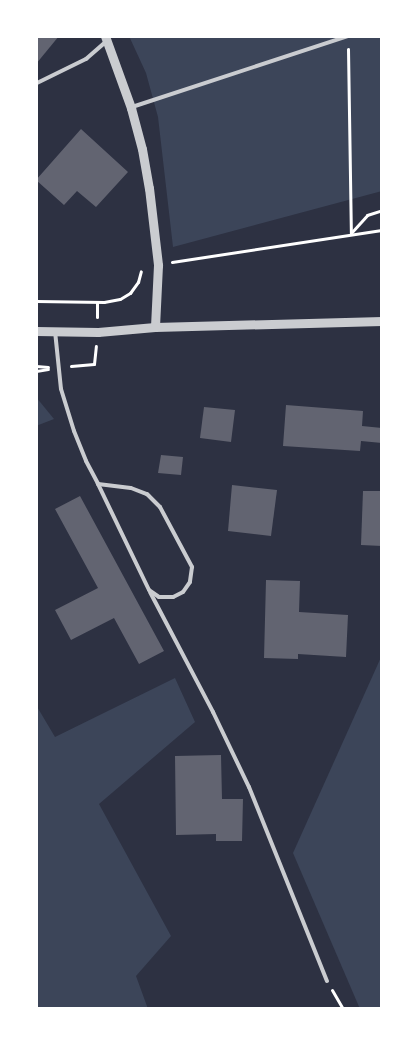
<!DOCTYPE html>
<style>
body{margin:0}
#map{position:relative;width:418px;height:1045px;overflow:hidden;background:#2d3142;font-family:"PT Sans Narrow",sans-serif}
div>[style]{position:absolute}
.green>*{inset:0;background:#3c4559}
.building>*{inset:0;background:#626471}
.path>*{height:3px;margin:-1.5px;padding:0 1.5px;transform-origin:1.5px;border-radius:1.5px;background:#fff}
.service>*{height:4px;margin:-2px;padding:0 2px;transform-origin:2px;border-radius:2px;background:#caccd0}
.tertiary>*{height:9px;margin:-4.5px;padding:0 4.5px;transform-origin:4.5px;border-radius:4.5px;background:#caccd0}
span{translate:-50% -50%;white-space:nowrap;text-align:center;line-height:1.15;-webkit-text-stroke:4px #fff;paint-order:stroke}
.frame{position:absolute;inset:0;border:38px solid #fff;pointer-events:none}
</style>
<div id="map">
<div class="green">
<i style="clip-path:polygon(129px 36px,382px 36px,382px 191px,173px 247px,158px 117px,146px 73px)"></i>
<i style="clip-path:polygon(36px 397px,54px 419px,36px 426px)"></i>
<i style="clip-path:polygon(382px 655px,382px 1009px,360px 1009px,293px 853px)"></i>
<i style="clip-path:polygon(175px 678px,195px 722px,99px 804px,171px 936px,136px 976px,148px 1009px,36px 1009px,36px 705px,55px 737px)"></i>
</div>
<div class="building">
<i style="clip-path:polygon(36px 36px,59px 36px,36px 64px)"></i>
<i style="clip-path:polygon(81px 129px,128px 172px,96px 207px,77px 191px,64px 205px,36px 180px)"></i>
<i style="clip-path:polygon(286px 405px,363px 411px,362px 426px,382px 428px,382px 443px,361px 441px,360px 451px,283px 446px)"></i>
<i style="clip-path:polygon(204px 407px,235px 410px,231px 442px,200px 438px)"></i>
<i style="clip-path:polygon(161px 455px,183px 457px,181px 475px,158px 473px)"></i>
<i style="clip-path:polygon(232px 485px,277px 490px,271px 536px,228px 531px)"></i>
<i style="clip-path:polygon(363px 491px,382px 491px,382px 546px,361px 545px)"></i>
<i style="clip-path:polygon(80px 496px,164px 651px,139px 664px,114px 618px,71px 640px,55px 610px,98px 588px,55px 509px)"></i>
<i style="clip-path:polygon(266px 580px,300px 581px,299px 612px,348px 615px,346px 657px,298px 654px,298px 659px,264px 658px)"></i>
<i style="clip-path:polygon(221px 755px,222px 799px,243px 799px,242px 841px,216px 841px,216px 834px,176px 835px,175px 756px)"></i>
</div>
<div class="path">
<i style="left:348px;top:49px;width:184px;rotate:89.1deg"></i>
<i style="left:351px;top:233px;width:24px;rotate:-48deg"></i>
<i style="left:367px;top:215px;width:16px;rotate:-18deg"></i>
<i style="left:172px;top:262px;width:212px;rotate:-8.7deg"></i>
<i style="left:36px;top:301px;width:68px;rotate:0.8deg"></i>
<i style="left:104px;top:302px;width:16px;rotate:-11deg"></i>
<i style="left:120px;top:299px;width:12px;rotate:-31deg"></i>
<i style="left:130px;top:293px;width:14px;rotate:-54deg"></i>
<i style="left:138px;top:282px;width:11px;rotate:-75deg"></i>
<i style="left:97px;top:302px;width:15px;rotate:90deg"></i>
<i style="left:36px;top:366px;width:12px;rotate:5deg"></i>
<i style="left:71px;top:366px;width:23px;rotate:-5deg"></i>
<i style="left:94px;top:364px;width:18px;rotate:-84deg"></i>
<i style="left:36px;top:371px;width:12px;rotate:-9deg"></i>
<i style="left:332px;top:990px;width:22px;rotate:60deg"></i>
</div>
<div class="service">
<i style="left:37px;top:83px;width:55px;rotate:-26.1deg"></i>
<i style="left:86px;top:59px;width:28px;rotate:-41deg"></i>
<i style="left:132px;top:107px;width:227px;rotate:-18.2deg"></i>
<i style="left:55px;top:331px;width:58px;rotate:84.1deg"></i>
<i style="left:61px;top:389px;width:44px;rotate:72.8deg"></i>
<i style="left:74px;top:431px;width:32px;rotate:68deg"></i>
<i style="left:86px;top:461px;width:26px;rotate:62deg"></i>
<i style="left:98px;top:484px;width:33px;rotate:7deg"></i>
<i style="left:131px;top:488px;width:17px;rotate:21deg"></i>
<i style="left:147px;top:494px;width:18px;rotate:45deg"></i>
<i style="left:160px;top:507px;width:68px;rotate:61.9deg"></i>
<i style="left:192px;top:567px;width:15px;rotate:98deg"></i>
<i style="left:190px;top:582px;width:12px;rotate:125deg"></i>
<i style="left:183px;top:592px;width:11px;rotate:153deg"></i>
<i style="left:173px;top:597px;width:14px;rotate:180deg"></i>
<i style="left:159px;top:597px;width:12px;rotate:-145deg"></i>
<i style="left:149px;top:590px;width:118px;rotate:-115.7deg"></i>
<i style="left:150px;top:592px;width:136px;rotate:62.3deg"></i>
<i style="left:213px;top:712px;width:83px;rotate:64.4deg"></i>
<i style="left:249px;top:787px;width:209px;rotate:68.1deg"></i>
</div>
<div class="tertiary">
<i style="left:105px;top:36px;width:77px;rotate:70.1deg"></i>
<i style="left:131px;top:108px;width:42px;rotate:75deg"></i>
<i style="left:142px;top:149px;width:40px;rotate:80deg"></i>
<i style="left:149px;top:188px;width:78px;rotate:83.3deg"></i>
<i style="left:158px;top:265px;width:62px;rotate:92.8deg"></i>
<i style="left:36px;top:331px;width:62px;rotate:0.9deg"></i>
<i style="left:98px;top:332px;width:57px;rotate:-5deg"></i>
<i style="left:155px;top:327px;width:227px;rotate:-1.5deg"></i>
</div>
<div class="frame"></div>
</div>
